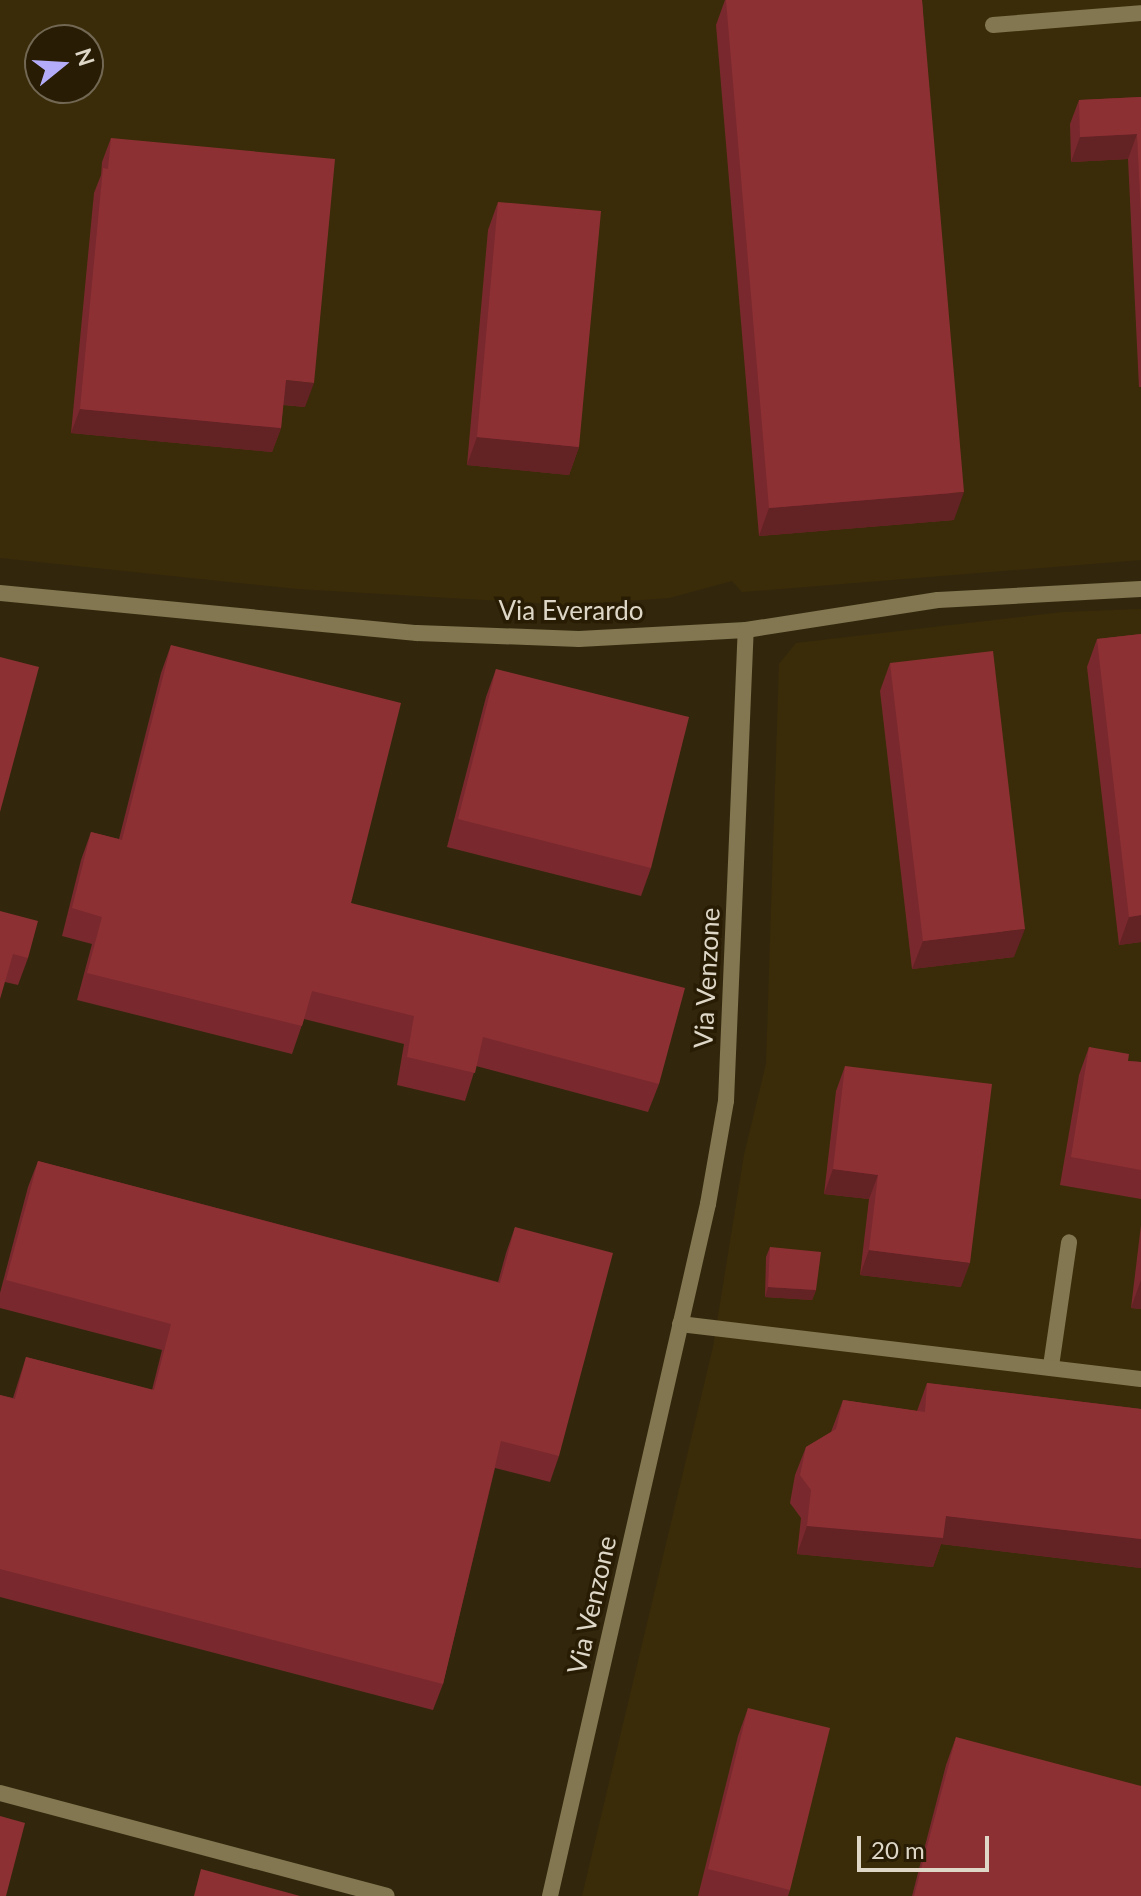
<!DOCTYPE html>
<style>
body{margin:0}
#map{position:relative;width:1141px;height:1896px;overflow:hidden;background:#32270d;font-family:Lato,sans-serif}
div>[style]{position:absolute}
.built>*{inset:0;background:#3a2c09}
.lane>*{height:16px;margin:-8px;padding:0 8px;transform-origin:8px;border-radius:8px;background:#827750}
.street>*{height:16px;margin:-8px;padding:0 8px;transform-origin:8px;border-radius:8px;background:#827750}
.wall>*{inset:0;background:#79292d}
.shaded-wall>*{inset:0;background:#632224}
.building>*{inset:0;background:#8d3034}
span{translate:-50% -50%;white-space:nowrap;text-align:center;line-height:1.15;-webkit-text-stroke:7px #281d04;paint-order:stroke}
.street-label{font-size:26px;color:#ded7c8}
.north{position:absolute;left:24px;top:24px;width:80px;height:80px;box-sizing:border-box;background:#281d04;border:2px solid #716752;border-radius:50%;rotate:72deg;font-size:22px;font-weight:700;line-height:32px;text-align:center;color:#ded7c8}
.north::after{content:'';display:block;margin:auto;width:28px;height:36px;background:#b4acf9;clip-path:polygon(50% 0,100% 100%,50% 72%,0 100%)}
.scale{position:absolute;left:857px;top:1836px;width:132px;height:36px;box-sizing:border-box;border:4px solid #ded7c8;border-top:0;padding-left:10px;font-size:24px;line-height:28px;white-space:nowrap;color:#ded7c8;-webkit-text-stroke:6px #281d04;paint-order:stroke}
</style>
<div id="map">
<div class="built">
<i style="clip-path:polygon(evenodd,0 0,1141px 0,1141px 560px,742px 592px,732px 581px,669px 598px,570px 605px,298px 589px,0 558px,0 0,40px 40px,88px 40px,88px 88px,40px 88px,40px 40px)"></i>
<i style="clip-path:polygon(1141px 609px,1141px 1896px,582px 1896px,713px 1347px,744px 1155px,766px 1064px,779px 664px,796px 643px,1063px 612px)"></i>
</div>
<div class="lane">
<i style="left:993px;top:25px;width:148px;rotate:-4.6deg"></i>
<i style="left:1051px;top:1366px;width:125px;rotate:-81.7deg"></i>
<i style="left:0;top:1793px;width:400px;rotate:14.9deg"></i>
</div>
<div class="street">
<i style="left:0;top:593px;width:419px;rotate:5.5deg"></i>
<i style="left:417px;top:633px;width:162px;rotate:2.1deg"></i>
<i style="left:579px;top:639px;width:167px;rotate:-3.1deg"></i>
<i style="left:746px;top:630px;width:194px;rotate:-8.9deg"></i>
<i style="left:938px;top:600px;width:203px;rotate:-3.1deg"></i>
<i style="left:680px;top:1324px;width:464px;rotate:6.8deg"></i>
<i style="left:550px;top:1896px;width:710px;rotate:-77.14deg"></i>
<i style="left:708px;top:1204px;width:105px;rotate:-80.1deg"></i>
<i style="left:726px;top:1101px;width:471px;rotate:-87.6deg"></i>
</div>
<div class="wall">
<i style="clip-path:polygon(725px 0,922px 0,954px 520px,759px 536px,716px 25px)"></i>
<i style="clip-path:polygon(1141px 97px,1141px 387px,1139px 387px,1128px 159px,1071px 162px,1070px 124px,1079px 100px)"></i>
<i style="clip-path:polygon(111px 138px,305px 407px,283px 405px,281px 428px,272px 452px,71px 433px,94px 193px,101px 175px,102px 162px)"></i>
<i style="clip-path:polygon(498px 202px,579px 447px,569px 475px,467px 465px,488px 230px)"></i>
<i style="clip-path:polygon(1141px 634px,1141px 942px,1119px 945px,1087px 667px,1097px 639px)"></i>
<i style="clip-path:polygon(171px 645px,351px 903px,659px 1084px,648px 1112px,476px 1066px,465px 1101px,397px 1085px,404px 1044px,304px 1019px,292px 1054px,77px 1000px,92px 944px,62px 936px,81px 860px,91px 832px,119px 839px,161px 673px)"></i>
<i style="clip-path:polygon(890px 663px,1014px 957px,912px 969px,880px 691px)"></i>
<i style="clip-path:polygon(496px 669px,651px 868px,641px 896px,447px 847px,486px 697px)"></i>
<i style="clip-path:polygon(0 911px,28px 958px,18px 985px,5px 982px)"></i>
<i style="clip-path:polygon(1089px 1047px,1128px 1061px,1141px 1062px,1141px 1199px,1060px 1185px,1079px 1075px)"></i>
<i style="clip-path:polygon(845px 1066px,961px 1287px,860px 1275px,869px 1199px,824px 1194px,836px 1091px)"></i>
<i style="clip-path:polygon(38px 1161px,498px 1282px,506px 1253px,515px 1227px,559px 1456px,550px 1482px,495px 1468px,443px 1684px,433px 1710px,0 1597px,0 1395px,13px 1398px,26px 1357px,152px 1390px,162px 1350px,0 1308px,0 1293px,28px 1187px)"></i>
<i style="clip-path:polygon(1141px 1225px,1141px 1309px,1131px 1308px)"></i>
<i style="clip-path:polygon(770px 1247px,816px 1290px,812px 1300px,765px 1297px,766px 1257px)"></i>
<i style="clip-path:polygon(927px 1383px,1141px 1409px,1141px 1568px,941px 1544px,933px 1567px,797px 1554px,801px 1518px,790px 1503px,795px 1475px,806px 1447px,831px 1432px,843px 1400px,917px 1411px)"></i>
<i style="clip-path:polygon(748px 1708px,790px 1890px,788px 1896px,698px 1896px,738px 1736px)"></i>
<i style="clip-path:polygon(956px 1737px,1141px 1896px,912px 1896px,946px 1765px)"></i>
</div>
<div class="shaded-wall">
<i style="clip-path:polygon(1137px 134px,1128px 159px,1071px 162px,1080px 137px)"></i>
<i style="clip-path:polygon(286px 380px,314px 383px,305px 407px,277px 404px)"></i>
<i style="clip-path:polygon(80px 409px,281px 428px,272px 452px,71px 433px)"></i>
<i style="clip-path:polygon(477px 437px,579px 447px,569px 475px,467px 465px)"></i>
<i style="clip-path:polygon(964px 492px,954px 520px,759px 536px,769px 508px)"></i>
<i style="clip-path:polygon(1141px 915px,1141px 942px,1119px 945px,1129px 917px)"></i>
<i style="clip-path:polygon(1025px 929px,1014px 957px,912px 969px,923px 941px)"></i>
<i style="clip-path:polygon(833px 1169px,878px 1175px,869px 1199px,824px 1194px)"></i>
<i style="clip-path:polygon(869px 1250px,970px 1263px,961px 1287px,860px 1275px)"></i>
<i style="clip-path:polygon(1141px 1280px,1141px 1309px,1131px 1308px)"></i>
<i style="clip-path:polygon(768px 1287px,816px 1290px,812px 1300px,765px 1297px)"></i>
<i style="clip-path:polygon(946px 1516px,1141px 1539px,1141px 1568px,941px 1544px,933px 1567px,797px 1554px,807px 1526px)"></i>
</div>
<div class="building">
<i style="clip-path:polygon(726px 0,922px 0,964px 492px,769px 508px)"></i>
<i style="clip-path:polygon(1141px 97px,1141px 214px,1137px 134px,1080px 137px,1079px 100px)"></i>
<i style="clip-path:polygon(111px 138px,335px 159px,314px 383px,286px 380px,281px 428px,80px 409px,103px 168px,108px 169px)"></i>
<i style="clip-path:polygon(498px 202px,601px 211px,579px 447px,477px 437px)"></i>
<i style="clip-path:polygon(1141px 634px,1141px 915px,1129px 917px,1097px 639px)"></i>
<i style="clip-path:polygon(171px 645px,401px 703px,351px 903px,685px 988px,659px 1084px,483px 1037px,475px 1073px,407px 1057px,414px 1016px,312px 991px,302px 1026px,87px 973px,102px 917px,72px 908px,91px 832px,122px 840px)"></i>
<i style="clip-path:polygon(993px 651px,1025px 929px,923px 941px,890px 663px)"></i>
<i style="clip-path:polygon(0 657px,39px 667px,0 812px)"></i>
<i style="clip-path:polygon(496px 669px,689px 717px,651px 868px,458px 819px)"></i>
<i style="clip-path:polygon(0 911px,38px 921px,28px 958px,13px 954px,0 999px)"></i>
<i style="clip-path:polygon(1089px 1047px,1129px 1054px,1128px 1061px,1141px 1062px,1141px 1170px,1071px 1157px)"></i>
<i style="clip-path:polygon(845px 1066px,992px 1084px,970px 1263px,869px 1250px,878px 1175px,833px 1169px)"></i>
<i style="clip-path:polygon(38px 1161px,500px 1283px,515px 1227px,613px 1253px,559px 1456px,501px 1441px,443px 1684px,0 1569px,0 1395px,15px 1399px,26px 1357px,154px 1390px,171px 1324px,6px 1280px)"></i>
<i style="clip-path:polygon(770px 1247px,821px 1252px,816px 1290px,768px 1287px)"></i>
<i style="clip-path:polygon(927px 1383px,1141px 1409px,1141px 1539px,946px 1516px,943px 1538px,807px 1526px,811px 1490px,800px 1475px,806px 1447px,836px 1429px,843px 1400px,925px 1412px)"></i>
<i style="clip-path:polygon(748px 1708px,830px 1728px,790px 1890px,708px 1869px)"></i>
<i style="clip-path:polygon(956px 1737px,1141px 1786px,1141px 1896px,914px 1896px)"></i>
<i style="clip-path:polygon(0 1816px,25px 1823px,6px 1896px,0 1896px)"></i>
<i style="clip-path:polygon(201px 1869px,300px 1896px,194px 1896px)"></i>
</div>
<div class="street-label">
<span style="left:571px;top:611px">Via Everardo</span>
<span style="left:707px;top:978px;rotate:-87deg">Via Venzone</span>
<span style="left:592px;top:1605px;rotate:-77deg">Via Venzone</span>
</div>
<div class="north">N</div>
<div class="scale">20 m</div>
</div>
